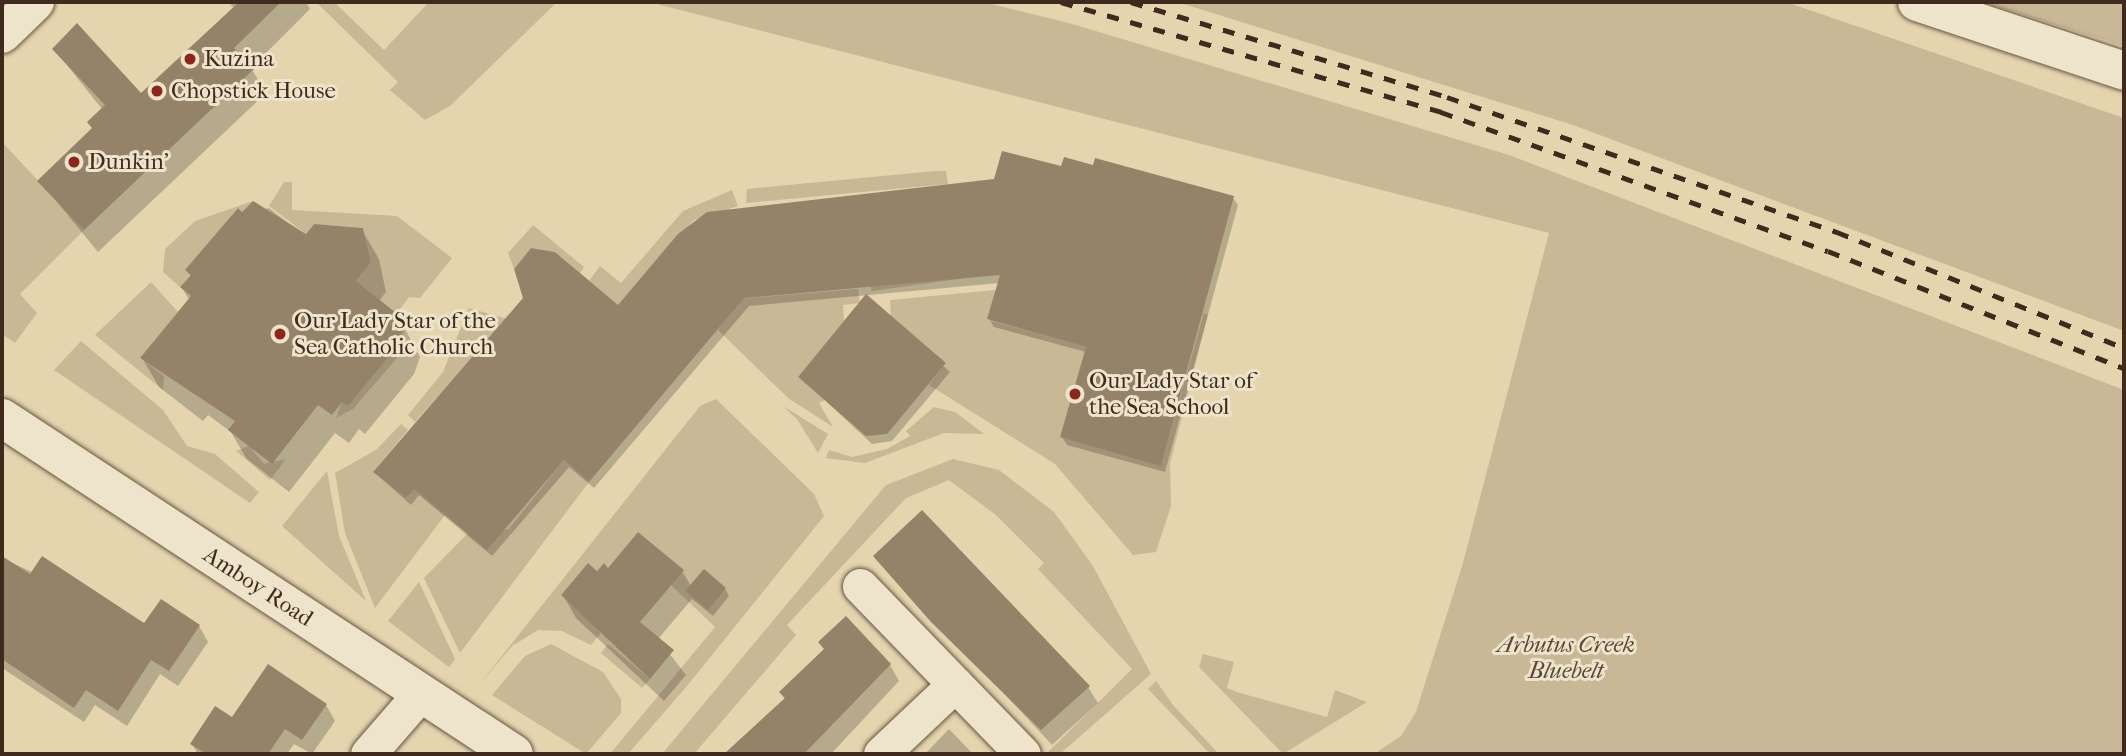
<!DOCTYPE html>
<style>
body{margin:0}
#map{position:relative;width:2126px;height:756px;overflow:hidden;background:#e4d5af;font-family:"IM FELL French Canon",serif}
div>[style]{position:absolute}
.green>*{inset:0;background:#c8b896}
.shadow>*{inset:0;background:#0003}
.building>*{inset:0;background:#958369}
.roads{filter:drop-shadow(0 0 2px #695542) drop-shadow(0 0 2px #695542)}
.minor>*{height:35px;margin:-17.5px;padding:0 17.5px;transform-origin:17.5px;border-radius:17.5px;background:#ede4cb}
.tertiary>*{height:38px;margin:-19px;padding:0 19px;transform-origin:19px;border-radius:19px;background:#ede4cb}
.secondary>*{height:38px;margin:-19px;padding:0 19px;transform-origin:19px;border-radius:19px;background:#ede4cb}
.rail>*{height:5px;margin-top:-2.5px;transform-origin:0;background:repeating-linear-gradient(90deg,#402a1d 0 12px,transparent 0 24px)}
.dots>*{width:19px;height:19px;translate:-50% -50%;box-sizing:border-box;border:4px solid #ede4cb;border-radius:50%}
span{translate:-50% -50%;white-space:nowrap;text-align:center;line-height:1.15;-webkit-text-stroke:6px #ede4cb;paint-order:stroke}
.poi-label{font-size:23px;color:#402a1d}
.left{translate:0 -50%;text-align:left}
.street-label{font-size:23px;color:#402a1d}
.park-label{font-size:23px;color:#5b4635;font-style:italic}
.frame{position:absolute;inset:0;border:4px solid #402a1d;pointer-events:none}
</style>
<div id="map">
<div class="green">
<i style="clip-path:polygon(316px 2px,334px 2px,384px 50px,429px 2px,557px 2px,450px 106px,425px 120px,390px 90px,398px 82px)"></i>
<i style="clip-path:polygon(649px 2px,983px 2px,1069px 23px,1509px 155px,2124px 390px,2124px 754px,1374px 754px,1401px 736px,1416px 712px,1463px 563px,1549px 233px)"></i>
<i style="clip-path:polygon(1177px 2px,1786px 2px,2124px 118px,2124px 331px,1573px 125px)"></i>
<i style="clip-path:polygon(1982px 2px,2124px 2px,2124px 46px,2037px 19px)"></i>
<i style="clip-path:polygon(2px 142px,84px 230px,20px 294px,37px 313px,15px 343px,2px 334px)"></i>
<i style="clip-path:polygon(935px 171px,946px 171px,948px 184px,746px 203px,747px 189px)"></i>
<i style="clip-path:polygon(284px 182px,292px 182px,292px 210px,397px 216px,452px 258px,420px 298px,409px 297px,397px 313px,356px 281px,371px 262px,363px 228px,327px 225px,322px 230px,314px 224px,306px 234px,269px 206px)"></i>
<i style="clip-path:polygon(732px 190px,738px 206px,694px 220px,616px 308px,589px 281px,600px 266px,621px 283px,683px 211px)"></i>
<i style="clip-path:polygon(253px 201px,242px 212px,237px 209px,186px 270px,191px 275px,180px 287px,163px 272px,165px 249px,195px 221px)"></i>
<i style="clip-path:polygon(533px 225px,584px 267px,580px 273px,555px 252px,531px 248px,514px 269px,508px 253px)"></i>
<i style="clip-path:polygon(973px 277px,872px 291px,870px 286px)"></i>
<i style="clip-path:polygon(151px 282px,178px 312px,140px 358px,164px 376px,163px 390px,95px 335px)"></i>
<i style="clip-path:polygon(858px 289px,860px 303px,843px 305px,844px 321px,798px 377px,825px 400px,819px 403px,833px 427px,788px 398px,718px 330px,738px 299px)"></i>
<i style="clip-path:polygon(996px 290px,988px 320px,1086px 347px,1061px 437px,1161px 465px,1204px 313px,1208px 315px,1170px 464px,1171px 506px,1156px 552px,1133px 555px,1055px 464px,929px 385px,946px 363px,891px 316px,890px 300px)"></i>
<i style="clip-path:polygon(469px 308px,507px 319px,415px 422px,408px 415px,443px 372px)"></i>
<i style="clip-path:polygon(405px 327px,397px 358px,353px 409px,336px 418px,342px 402px,348px 406px,399px 344px,395px 341px)"></i>
<i style="clip-path:polygon(81px 341px,163px 410px,187px 446px,215px 454px,259px 492px,250px 503px,54px 370px)"></i>
<i style="clip-path:polygon(716px 399px,814px 494px,824px 516px,687px 686px,628px 754px,610px 754px,715px 627px,671px 585px,677px 565px,638px 532px,608px 568px,603px 564px,597px 571px,588px 563px,561px 595px,603px 630px,591px 645px,562px 631px,538px 630px,512px 646px,478px 686px,700px 406px)"></i>
<i style="clip-path:polygon(783px 406px,828px 434px,818px 453px,797px 419px)"></i>
<i style="clip-path:polygon(934px 407px,955px 412px,984px 434px,944px 433px,865px 463px,826px 458px,829px 450px,852px 457px,887px 449px,910px 436px,906px 431px)"></i>
<i style="clip-path:polygon(401px 424px,408px 430px,373px 472px,406px 498px,414px 489px,445px 515px,375px 608px,345px 533px,335px 473px,376px 450px)"></i>
<i style="clip-path:polygon(249px 446px,264px 464px,286px 459px,270px 480px,236px 451px)"></i>
<i style="clip-path:polygon(953px 459px,999px 470px,1054px 512px,1093px 566px,1151px 674px,1060px 754px,1046px 754px,1132px 669px,1038px 569px,1044px 563px,996px 515px,949px 480px,906px 498px,787px 625px,796px 635px,694px 754px,662px 754px,886px 485px)"></i>
<i style="clip-path:polygon(564px 460px,589px 482px,460px 653px,424px 578px,468px 533px,509px 529px)"></i>
<i style="clip-path:polygon(327px 471px,339px 536px,366px 601px,282px 526px)"></i>
<i style="clip-path:polygon(419px 582px,455px 659px,449px 667px,388px 621px)"></i>
<i style="clip-path:polygon(551px 644px,603px 672px,621px 699px,621px 713px,586px 754px,492px 695px,525px 656px)"></i>
<i style="clip-path:polygon(608px 644px,650px 679px,642px 688px,601px 653px)"></i>
<i style="clip-path:polygon(1203px 654px,1234px 662px,1227px 688px,1240px 693px,1327px 717px,1335px 690px,1367px 702px,1283px 754px,1199px 667px)"></i>
<i style="clip-path:polygon(1156px 681px,1173px 705px,1219px 754px,1210px 754px,1148px 689px)"></i>
</div>
<div class="shadow">
<i style="clip-path:polygon(228px 2px,306px 2px,310px 9px,251px 68px,266px 93px,98px 252px,40px 181px,94px 129px,102px 109px,54px 49px,140px 95px,234px 8px)"></i>
<i style="clip-path:polygon(1062px 169px,1233px 198px,1238px 205px,1165px 472px,1067px 445px,1062px 437px,1086px 352px,994px 327px,989px 319px,1000px 283px,749px 306px,594px 488px,569px 467px,492px 556px,419px 495px,411px 505px,375px 473px,619px 308px,995px 181px)"></i>
<i style="clip-path:polygon(269px 208px,306px 237px,362px 230px,379px 259px,386px 292px,379px 301px,398px 316px,420px 357px,414px 374px,365px 434px,359px 429px,349px 443px,335px 433px,289px 492px,246px 458px,231px 432px,208px 415px,203px 421px,159px 387px,142px 358px,190px 301px,182px 288px,191px 277px,187px 270px,242px 215px)"></i>
<i style="clip-path:polygon(867px 297px,950px 372px,892px 441px,872px 444px,800px 377px)"></i>
<i style="clip-path:polygon(876px 556px,1088px 687px,1098px 703px,1052px 745px)"></i>
<i style="clip-path:polygon(2px 558px,145px 625px,199px 626px,208px 642px,178px 686px,160px 674px,127px 726px,95px 705px,84px 722px,2px 668px)"></i>
<i style="clip-path:polygon(608px 570px,682px 571px,691px 586px,725px 589px,729px 596px,713px 616px,692px 599px,658px 639px,686px 675px,664px 701px,576px 618px,563px 595px)"></i>
<i style="clip-path:polygon(890px 665px,899px 681px,831px 754px,741px 754px,785px 700px,781px 692px)"></i>
<i style="clip-path:polygon(326px 705px,335px 721px,312px 754px,294px 744px,287px 754px,198px 754px,192px 744px,233px 720px)"></i>
<i style="clip-path:polygon(949px 729px,973px 754px,925px 754px)"></i>
</div>
<div class="building">
<i style="clip-path:polygon(239px 2px,281px 2px,234px 48px,254px 69px,84px 230px,37px 181px,92px 128px,87px 122px,105px 105px,52px 49px,77px 23px,141px 93px)"></i>
<i style="clip-path:polygon(1002px 151px,1061px 166px,1064px 157px,1093px 165px,1095px 158px,1234px 196px,1161px 466px,1060px 437px,1086px 347px,987px 319px,1000px 275px,744px 298px,589px 482px,564px 460px,487px 550px,414px 489px,406px 498px,373px 472px,523px 298px,514px 269px,531px 248px,555px 252px,618px 305px,678px 234px,707px 212px,994px 179px)"></i>
<i style="clip-path:polygon(253px 201px,306px 234px,314px 224px,363px 228px,371px 262px,356px 281px,399px 315px,395px 319px,405px 327px,395px 341px,399px 344px,348px 406px,342px 402px,332px 415px,318px 405px,272px 464px,228px 430px,235px 421px,140px 358px,191px 296px,180px 287px,191px 275px,185px 270px,238px 208px,242px 212px)"></i>
<i style="clip-path:polygon(866px 294px,946px 363px,887px 434px,866px 436px,798px 377px)"></i>
<i style="clip-path:polygon(922px 510px,1090px 686px,1041px 730px,931px 622px,873px 556px)"></i>
<i style="clip-path:polygon(638px 532px,684px 570px,640px 622px,674px 650px,650px 679px,561px 595px,588px 563px,597px 571px,604px 563px,608px 568px)"></i>
<i style="clip-path:polygon(2px 556px,30px 574px,42px 556px,144px 623px,161px 599px,200px 625px,169px 671px,151px 660px,118px 711px,86px 690px,74px 708px,2px 659px)"></i>
<i style="clip-path:polygon(704px 569px,726px 588px,708px 610px,685px 591px)"></i>
<i style="clip-path:polygon(846px 616px,891px 664px,804px 754px,724px 754px,785px 698px,779px 692px,824px 649px,818px 642px)"></i>
<i style="clip-path:polygon(268px 664px,327px 704px,302px 740px,285px 729px,268px 754px,206px 754px,190px 744px,215px 706px,232px 717px)"></i>
</div>
<div class="roads">
<div class="minor">
<i style="left:860px;top:586px;width:234px;rotate:45.9deg"></i>
<i style="left:368px;top:754px;width:79px;rotate:-49.1deg"></i>
<i style="left:881px;top:754px;width:102px;rotate:-43.4deg"></i>
</div>
<div class="tertiary">
<i style="left:2px;top:34px;width:46px;rotate:-44.1deg"></i>
</div>
<div class="secondary">
<i style="left:1917px;top:2px;width:218px;rotate:18.4deg"></i>
<i style="left:2px;top:418px;width:612px;rotate:33.27deg"></i>
</div>
</div>
<div class="rail">
<i style="left:1061px;top:2px;width:396px;rotate:16.1deg"></i>
<i style="left:1441px;top:112px;width:411px;rotate:19.8deg"></i>
<i style="left:1828px;top:251px;width:318px;rotate:21.6deg"></i>
<i style="left:1131px;top:2px;width:330px;rotate:16.7deg"></i>
<i style="left:1447px;top:97px;width:413px;rotate:19.1deg"></i>
<i style="left:1837px;top:232px;width:310px;rotate:22deg"></i>
</div>
<div class="dots">
<i style="left:190px;top:59px;background:#8f2418"></i>
<i style="left:157px;top:91px;background:#8f2418"></i>
<i style="left:74px;top:162px;background:#8f2418"></i>
<i style="left:280px;top:334px;background:#8f2418"></i>
<i style="left:1075px;top:394px;background:#8f2418"></i>
</div>
<div class="poi-label">
<span class="left" style="left:204px;top:59px">Kuzina</span>
<span class="left" style="left:171px;top:91px">Chopstick House</span>
<span class="left" style="left:88px;top:162px">Dunkin'</span>
<span class="left" style="left:294px;top:334px">Our Lady Star of the<br>Sea Catholic Church</span>
<span class="left" style="left:1089px;top:394px">Our Lady Star of<br>the Sea School</span>
</div>
<div class="street-label">
<span style="left:258px;top:587px;rotate:33deg">Amboy Road</span>
</div>
<div class="park-label">
<span style="left:1566px;top:658px">Arbutus Creek<br>Bluebelt</span>
</div>
<div class="frame"></div>
</div>
